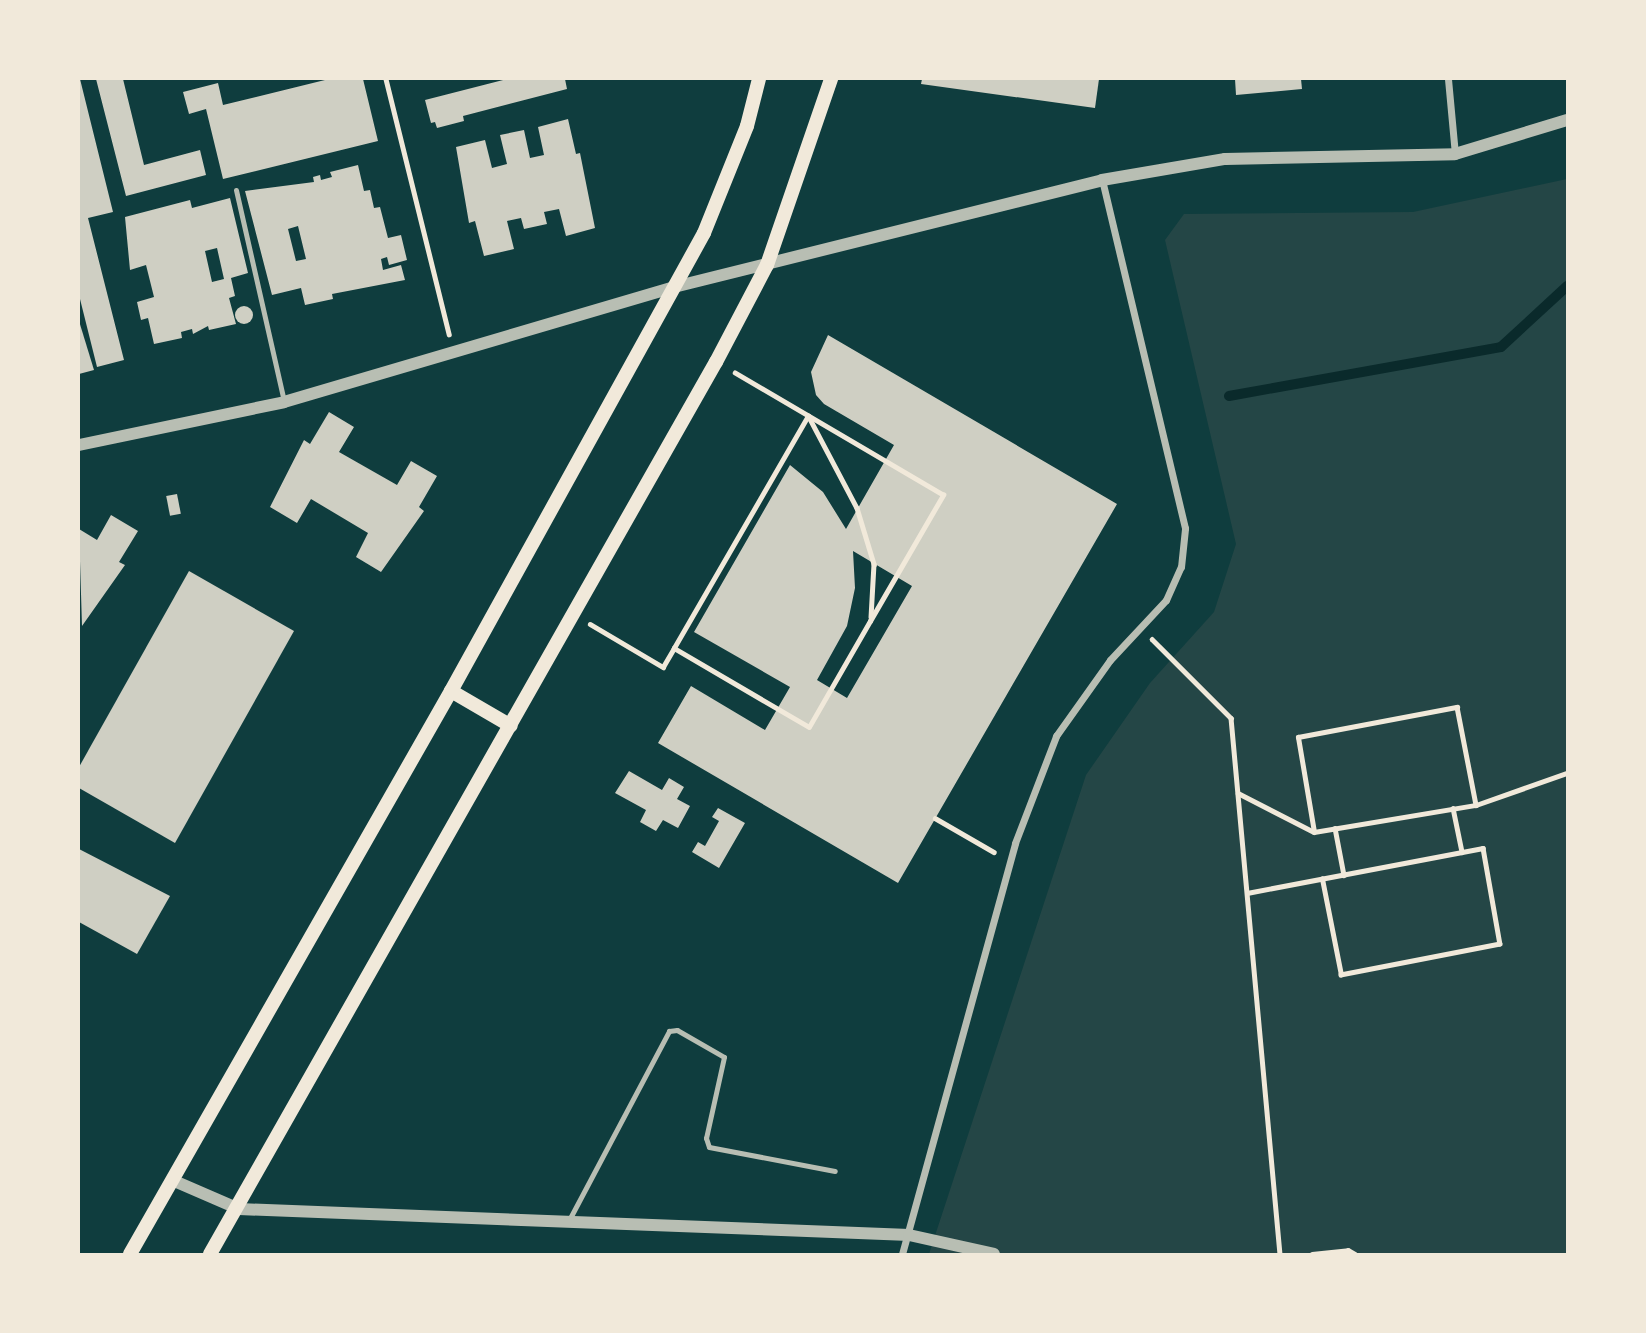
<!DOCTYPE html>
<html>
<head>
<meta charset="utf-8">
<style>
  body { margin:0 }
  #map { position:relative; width:1646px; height:1333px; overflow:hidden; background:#0f3d3e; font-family:"Space Grotesk",sans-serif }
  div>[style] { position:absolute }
  .green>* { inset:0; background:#244646 }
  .stream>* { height:10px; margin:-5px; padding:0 5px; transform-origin:5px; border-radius:5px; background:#0a2a2b }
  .building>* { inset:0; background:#cfcfc3; transform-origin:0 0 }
  .round { border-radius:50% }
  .path>* { height:4.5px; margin:-2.25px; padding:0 2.25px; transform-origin:2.25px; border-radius:2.25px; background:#f1e9da }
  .service>* { height:5px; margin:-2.5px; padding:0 2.5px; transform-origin:2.5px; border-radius:2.5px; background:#b8beb3 }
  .minor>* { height:7px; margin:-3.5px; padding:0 3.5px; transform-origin:3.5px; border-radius:3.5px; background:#b8beb3 }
  .tertiary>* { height:12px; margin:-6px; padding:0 6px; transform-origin:6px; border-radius:6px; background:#b8beb3 }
  .secondary>* { height:14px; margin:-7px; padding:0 7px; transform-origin:7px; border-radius:7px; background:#f1e9da }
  span { translate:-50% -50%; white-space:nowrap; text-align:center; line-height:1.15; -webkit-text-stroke:7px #f1e9da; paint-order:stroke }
  .frame { position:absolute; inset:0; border:80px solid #f1e9da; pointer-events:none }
</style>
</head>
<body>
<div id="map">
  <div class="green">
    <i style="clip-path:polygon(1567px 179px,1567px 1254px,929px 1254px,1086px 775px,1150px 683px,1214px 612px,1236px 544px,1165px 240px,1184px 214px,1413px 212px)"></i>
  </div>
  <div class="stream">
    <i style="left:1229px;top:396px;width:276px;rotate:-10.2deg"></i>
    <i style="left:1501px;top:347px;width:90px;rotate:-42.7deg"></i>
  </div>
  <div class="building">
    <i style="clip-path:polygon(80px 79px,113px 212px,88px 218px,124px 360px,97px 367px,79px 295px)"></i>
    <i style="clip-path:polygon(96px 79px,123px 79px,144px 165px,200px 150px,206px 175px,126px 196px)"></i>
    <i style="clip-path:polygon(329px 79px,363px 79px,378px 141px,223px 179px,206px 109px,189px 114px,183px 92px,218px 83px,223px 105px)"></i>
    <i style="clip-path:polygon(507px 79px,565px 79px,567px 89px,463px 116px,464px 121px,437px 128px,435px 122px,431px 123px,425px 100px)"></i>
    <i style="clip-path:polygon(922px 79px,1099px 79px,1095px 108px,921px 84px)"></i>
    <i style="clip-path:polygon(1235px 79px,1301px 79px,1302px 89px,1236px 95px)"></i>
    <i style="clip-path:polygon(568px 119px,576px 154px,580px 153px,595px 228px,566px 236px,559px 209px,544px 212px,547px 224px,524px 229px,521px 218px,507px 221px,514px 249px,484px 256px,475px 221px,469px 223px,456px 147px,485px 140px,492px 168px,507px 164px,500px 135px,524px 130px,530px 158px,544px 155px,538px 127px)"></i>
    <i style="clip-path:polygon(evenodd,358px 165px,364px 191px,370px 190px,374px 208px,380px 207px,388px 238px,401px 235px,407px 260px,389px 265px,387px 257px,381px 259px,383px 270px,401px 265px,405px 280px,332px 294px,333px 299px,305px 305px,301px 288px,272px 295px,245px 191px,314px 182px,313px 177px,320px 175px,321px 180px,332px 177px,330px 172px,358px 165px,298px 226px,306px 259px,296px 261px,288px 229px,298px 226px)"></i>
    <i style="clip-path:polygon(evenodd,230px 198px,248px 273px,231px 278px,235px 296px,229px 298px,236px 324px,209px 330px,208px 326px,193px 334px,192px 329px,181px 332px,182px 338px,154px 344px,148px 318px,141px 320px,137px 302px,154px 297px,146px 265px,130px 270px,125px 217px,190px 200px,192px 208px,230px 198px,217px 248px,224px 279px,212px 282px,205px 251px,217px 248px)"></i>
    <i class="round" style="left:235px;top:306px;width:18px;height:18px"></i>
    <i style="clip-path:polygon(79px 321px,94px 370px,79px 374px)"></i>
    <i style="clip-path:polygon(evenodd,828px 335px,1117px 504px,898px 883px,658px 743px,691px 686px,765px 730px,790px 687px,694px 632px,790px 465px,823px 492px,846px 529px,894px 445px,824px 404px,816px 395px,811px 372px,828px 335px,853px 551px,912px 586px,847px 698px,817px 680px,847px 626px,855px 588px,853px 551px)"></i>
    <i style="clip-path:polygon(329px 412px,354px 427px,339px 452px,397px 485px,411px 461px,437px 476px,419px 507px,424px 511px,381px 572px,356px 557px,368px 533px,311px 499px,297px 523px,270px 507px,304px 440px,310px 444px)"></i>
    <i style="left:177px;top:494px;width:20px;height:11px;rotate:79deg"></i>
    <i style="clip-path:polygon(111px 515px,138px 531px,119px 562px,125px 565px,82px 626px,79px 529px,97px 540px)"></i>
    <i style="clip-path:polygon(189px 571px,294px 631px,175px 843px,79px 788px,79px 767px)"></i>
    <i style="clip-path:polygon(629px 771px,662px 790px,669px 778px,684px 787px,677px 799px,690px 806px,678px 828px,663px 820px,656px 831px,640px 822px,646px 810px,615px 793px)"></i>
    <i style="clip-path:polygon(718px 808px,745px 823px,719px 868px,692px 852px,698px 842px,705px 846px,719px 821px,712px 817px)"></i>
    <i style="clip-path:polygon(79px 849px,170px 896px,137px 954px,79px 922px)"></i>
  </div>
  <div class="path">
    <i style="left:386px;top:79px;width:263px;rotate:76.1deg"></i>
    <i style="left:809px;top:417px;width:103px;rotate:62.2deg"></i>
    <i style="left:857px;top:508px;width:59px;rotate:73.1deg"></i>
    <i style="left:874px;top:564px;width:53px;rotate:93.2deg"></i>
    <i style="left:590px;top:624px;width:85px;rotate:30.5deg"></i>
    <i style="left:663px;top:667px;width:22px;rotate:-60deg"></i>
    <i style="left:674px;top:648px;width:156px;rotate:30.3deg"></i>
    <i style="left:809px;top:727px;width:122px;rotate:-60.1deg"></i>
    <i style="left:870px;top:621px;width:146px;rotate:-59.9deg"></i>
    <i style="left:943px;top:495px;width:241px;rotate:-149.6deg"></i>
    <i style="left:1152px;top:639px;width:112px;rotate:45deg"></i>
    <i style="left:1231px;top:718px;width:538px;rotate:84.78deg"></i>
    <i style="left:674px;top:648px;width:268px;rotate:-60deg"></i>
    <i style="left:1238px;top:793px;width:85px;rotate:27.2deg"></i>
    <i style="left:1314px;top:832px;width:164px;rotate:-9.5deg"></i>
    <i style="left:1476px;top:805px;width:96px;rotate:-19.4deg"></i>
    <i style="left:1453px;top:808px;width:45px;rotate:78.4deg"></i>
    <i style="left:935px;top:818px;width:68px;rotate:30deg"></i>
    <i style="left:1335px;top:828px;width:48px;rotate:79.2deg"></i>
    <i style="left:1314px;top:832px;width:96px;rotate:-99.6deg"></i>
    <i style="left:1298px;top:737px;width:162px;rotate:-10.7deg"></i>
    <i style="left:1457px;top:707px;width:100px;rotate:79deg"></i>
    <i style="left:1247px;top:893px;width:240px;rotate:-10.8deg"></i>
    <i style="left:1483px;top:848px;width:97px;rotate:80deg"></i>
    <i style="left:1500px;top:944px;width:162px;rotate:169deg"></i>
    <i style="left:1341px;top:975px;width:98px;rotate:-101.2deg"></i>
    <i style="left:1312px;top:1254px;width:36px;rotate:-6deg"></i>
    <i style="left:1348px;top:1250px;width:8px;rotate:30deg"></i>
  </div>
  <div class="service">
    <i style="left:236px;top:190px;width:217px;rotate:77.2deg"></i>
    <i style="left:569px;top:1220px;width:214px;rotate:-62.1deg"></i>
    <i style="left:669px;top:1031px;width:8px;rotate:-7deg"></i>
    <i style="left:677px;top:1030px;width:54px;rotate:29.9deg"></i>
    <i style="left:724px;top:1057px;width:83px;rotate:102.5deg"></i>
    <i style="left:706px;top:1138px;width:9px;rotate:72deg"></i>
    <i style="left:709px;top:1147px;width:128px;rotate:10.8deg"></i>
  </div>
  <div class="minor">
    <i style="left:1448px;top:79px;width:75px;rotate:84.7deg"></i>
    <i style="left:902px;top:1254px;width:426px;rotate:-74.6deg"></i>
    <i style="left:1015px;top:843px;width:115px;rotate:-69deg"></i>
    <i style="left:1056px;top:736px;width:93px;rotate:-54.6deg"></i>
    <i style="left:1110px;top:660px;width:82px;rotate:-47deg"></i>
    <i style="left:1166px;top:600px;width:36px;rotate:-66deg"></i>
    <i style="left:1181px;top:567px;width:39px;rotate:-84deg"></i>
    <i style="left:1185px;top:528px;width:358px;rotate:-103.4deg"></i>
  </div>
  <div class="tertiary">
    <i style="left:79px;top:445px;width:209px;rotate:-11.8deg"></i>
    <i style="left:284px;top:402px;width:407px;rotate:-16.4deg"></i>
    <i style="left:674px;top:287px;width:441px;rotate:-14deg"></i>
    <i style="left:1102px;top:180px;width:125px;rotate:-9.7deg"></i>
    <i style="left:1225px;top:159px;width:230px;rotate:-1.2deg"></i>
    <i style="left:1455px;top:154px;width:117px;rotate:-16.9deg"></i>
    <i style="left:172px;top:1180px;width:73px;rotate:23.4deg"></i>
    <i style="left:239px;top:1209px;width:671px;rotate:2.22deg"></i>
    <i style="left:909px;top:1235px;width:87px;rotate:12.6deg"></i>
  </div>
  <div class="secondary">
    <i style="left:451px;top:691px;width:69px;rotate:30.3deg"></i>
    <i style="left:130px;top:1254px;width:648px;rotate:-60.31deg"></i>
    <i style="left:451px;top:691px;width:523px;rotate:-61.08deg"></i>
    <i style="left:704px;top:233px;width:115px;rotate:-68.1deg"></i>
    <i style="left:747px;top:126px;width:49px;rotate:-75.7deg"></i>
    <i style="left:210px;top:1254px;width:1026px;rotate:-60.44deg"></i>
    <i style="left:716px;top:362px;width:110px;rotate:-62.3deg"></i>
    <i style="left:767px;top:265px;width:197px;rotate:-71deg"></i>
  </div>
  <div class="frame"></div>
</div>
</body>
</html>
